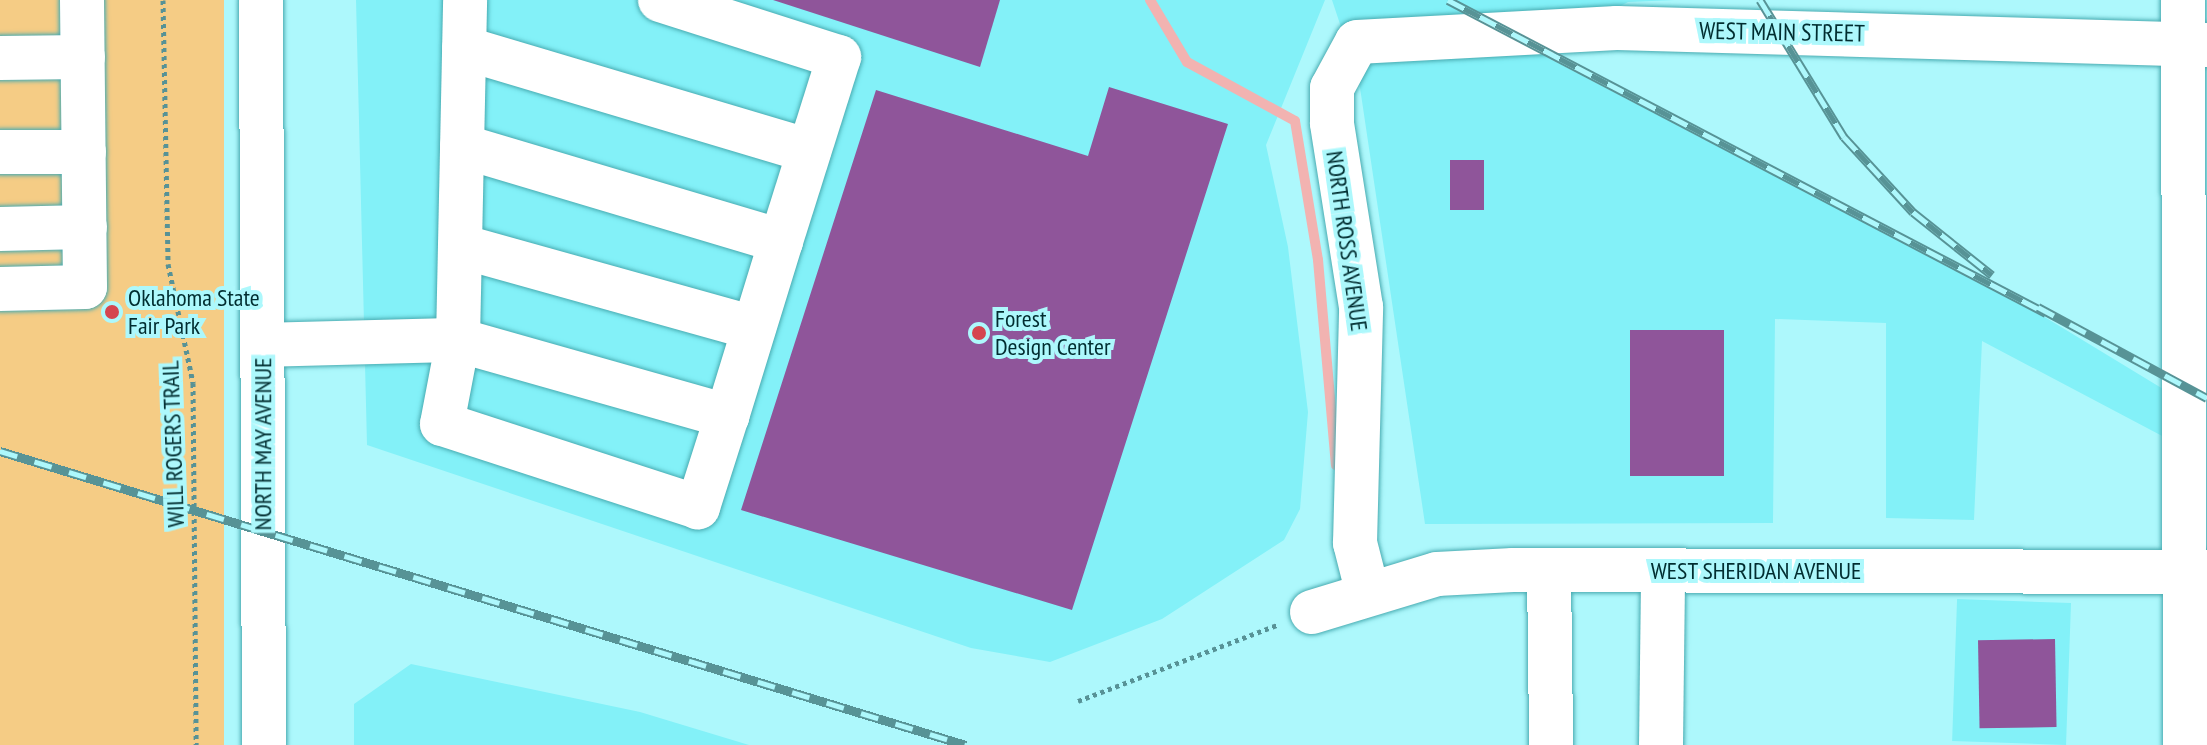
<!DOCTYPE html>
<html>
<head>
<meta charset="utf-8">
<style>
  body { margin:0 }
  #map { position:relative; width:2207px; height:745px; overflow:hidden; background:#adf8fc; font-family:"PT Sans Narrow",sans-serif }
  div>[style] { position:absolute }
  .built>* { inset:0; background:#83f1f8; transform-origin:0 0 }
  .green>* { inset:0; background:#f5cc85; transform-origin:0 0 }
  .stream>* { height:10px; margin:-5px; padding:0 5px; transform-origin:5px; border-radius:5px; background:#f2b3b1 }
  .building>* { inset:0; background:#8f559a; transform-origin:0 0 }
  .path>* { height:5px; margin-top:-2.5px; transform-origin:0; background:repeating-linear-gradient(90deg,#579296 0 4px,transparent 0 8px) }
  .roads { filter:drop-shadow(0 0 2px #48abb1) drop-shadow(0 0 2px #48abb1) }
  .minor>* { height:44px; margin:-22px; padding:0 22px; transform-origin:22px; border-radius:22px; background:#fff }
  .major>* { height:44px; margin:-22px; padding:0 22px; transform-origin:22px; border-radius:22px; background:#fff }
  .rail>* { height:9px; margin-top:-4.5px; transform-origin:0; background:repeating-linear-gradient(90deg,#adf8fc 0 18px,#579396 0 36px); box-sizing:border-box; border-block:2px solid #579396 }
  .dots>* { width:22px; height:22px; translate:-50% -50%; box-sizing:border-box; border:4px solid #adf8fc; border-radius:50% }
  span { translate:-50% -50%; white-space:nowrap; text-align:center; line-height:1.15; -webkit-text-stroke:8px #adf8fc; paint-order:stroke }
  .street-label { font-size:24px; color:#012d30 }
  .poi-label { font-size:24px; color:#012d30 }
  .left { translate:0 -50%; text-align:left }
</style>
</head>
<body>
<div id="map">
  <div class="built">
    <i style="clip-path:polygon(356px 0,1325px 0,1266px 145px,1288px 247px,1308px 412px,1300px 509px,1284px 540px,1162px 619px,1050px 662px,971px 648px,367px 445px)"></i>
    <i style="clip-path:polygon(1332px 0,1675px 0,1628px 2px,1535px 51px,2043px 316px,2168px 392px,2166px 438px,1982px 341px,1974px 520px,1886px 518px,1886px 323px,1775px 319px,1773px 523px,1425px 524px,1359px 81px)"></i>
    <i style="left:2071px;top:603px;width:142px;height:114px;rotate:92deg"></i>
    <i style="clip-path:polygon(411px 664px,640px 712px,749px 745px,354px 745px,354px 704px)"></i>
  </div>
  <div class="green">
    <i style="left:0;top:0;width:224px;height:745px"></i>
  </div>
  <div class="stream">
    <i style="left:1150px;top:0;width:72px;rotate:59.2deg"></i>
    <i style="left:1187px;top:62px;width:123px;rotate:28.6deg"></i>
    <i style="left:1295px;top:121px;width:141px;rotate:80.6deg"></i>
    <i style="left:1318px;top:260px;width:206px;rotate:85deg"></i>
  </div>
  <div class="building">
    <i style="clip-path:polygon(773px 0,1000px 0,980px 67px)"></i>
    <i style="clip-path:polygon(1109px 87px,1228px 124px,1072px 610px,741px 510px,876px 90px,1088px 156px)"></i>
    <i style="left:1450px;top:160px;width:34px;height:50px"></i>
    <i style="left:1630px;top:330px;width:94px;height:146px"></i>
    <i style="left:2055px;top:639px;width:88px;height:77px;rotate:89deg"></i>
  </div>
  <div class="path">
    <i style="left:163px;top:0;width:264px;rotate:88.9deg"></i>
    <i style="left:168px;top:264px;width:122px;rotate:78.1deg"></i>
    <i style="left:193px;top:383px;width:362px;rotate:89.5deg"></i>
    <i style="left:1078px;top:701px;width:213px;rotate:-20.9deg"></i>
  </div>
  <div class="roads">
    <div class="minor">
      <i style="left:660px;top:0;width:188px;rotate:17.7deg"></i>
      <i style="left:839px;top:57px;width:193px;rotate:107.5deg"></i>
      <i style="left:781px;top:241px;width:183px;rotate:107.1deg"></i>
      <i style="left:727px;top:416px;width:96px;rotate:107.7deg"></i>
      <i style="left:698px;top:507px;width:269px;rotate:-162deg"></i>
      <i style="left:442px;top:424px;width:86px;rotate:-79.2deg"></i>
      <i style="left:458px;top:340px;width:280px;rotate:15.8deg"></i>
      <i style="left:2183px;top:0;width:745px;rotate:89.85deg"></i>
      <i style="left:464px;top:48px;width:360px;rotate:16.6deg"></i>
      <i style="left:0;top:58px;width:83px;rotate:-0.7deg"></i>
      <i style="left:462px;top:146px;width:333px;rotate:16.6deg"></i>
      <i style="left:0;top:152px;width:84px"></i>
      <i style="left:0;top:229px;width:85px;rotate:-1.3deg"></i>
      <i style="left:460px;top:246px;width:305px;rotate:15.6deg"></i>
      <i style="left:0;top:289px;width:85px;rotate:-1.3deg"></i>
      <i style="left:85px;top:287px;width:287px;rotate:-90.6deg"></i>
      <i style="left:263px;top:345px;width:195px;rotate:-1.5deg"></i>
      <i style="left:458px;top:340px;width:340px;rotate:-88.8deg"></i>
      <i style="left:1549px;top:570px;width:175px;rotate:89.3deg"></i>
      <i style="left:1367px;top:590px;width:49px;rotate:-104.3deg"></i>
      <i style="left:1355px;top:543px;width:236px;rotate:-88.5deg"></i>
      <i style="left:1361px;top:307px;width:186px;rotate:-99deg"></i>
      <i style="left:1332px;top:123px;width:35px;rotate:-90deg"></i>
      <i style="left:1332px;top:88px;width:52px;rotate:-61.5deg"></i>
      <i style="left:1357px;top:42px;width:260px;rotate:-3.1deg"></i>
      <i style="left:1617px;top:28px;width:590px;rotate:1.65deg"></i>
      <i style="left:1312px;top:612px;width:131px;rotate:-16.9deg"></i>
      <i style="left:1437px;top:574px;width:76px;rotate:-3deg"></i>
      <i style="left:1513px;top:570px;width:694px;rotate:0.17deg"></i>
      <i style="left:1661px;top:745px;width:174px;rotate:-89.3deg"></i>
    </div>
    <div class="major">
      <i style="left:261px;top:0;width:745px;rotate:89.77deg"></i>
    </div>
  </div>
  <div class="rail">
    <i style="left:1448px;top:0;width:675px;rotate:27.63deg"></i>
    <i style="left:1760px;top:0;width:161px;rotate:58.5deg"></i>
    <i style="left:1844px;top:137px;width:102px;rotate:47.4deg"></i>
    <i style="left:1913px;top:212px;width:101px;rotate:38.6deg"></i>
    <i style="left:2038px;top:307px;width:192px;rotate:28.3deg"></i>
    <i style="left:0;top:451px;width:1010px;rotate:16.93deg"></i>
  </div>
  <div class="dots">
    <i style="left:112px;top:312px;background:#d5454f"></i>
    <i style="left:979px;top:333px;background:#d5454f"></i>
  </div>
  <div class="street-label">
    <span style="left:1782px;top:32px;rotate:1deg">WEST MAIN STREET</span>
    <span style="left:1347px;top:241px;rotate:82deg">NORTH ROSS AVENUE</span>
    <span style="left:173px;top:444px;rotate:-92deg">WILL ROGERS TRAIL</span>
    <span style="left:263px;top:444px;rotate:-90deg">NORTH MAY AVENUE</span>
    <span style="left:1756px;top:571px">WEST SHERIDAN AVENUE</span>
  </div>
  <div class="poi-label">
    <span class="left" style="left:128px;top:312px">Oklahoma State<br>Fair Park</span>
    <span class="left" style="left:995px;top:333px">Forest<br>Design Center</span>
  </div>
</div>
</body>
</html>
